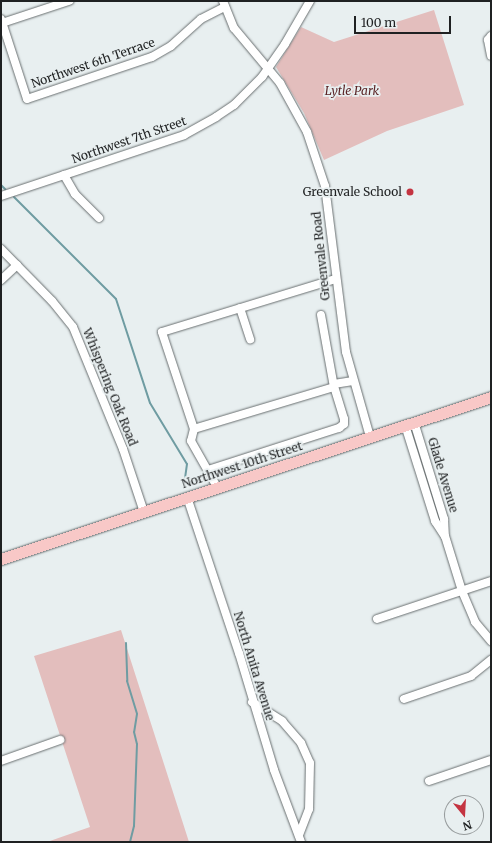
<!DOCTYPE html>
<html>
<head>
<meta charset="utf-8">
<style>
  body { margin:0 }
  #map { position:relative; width:492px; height:843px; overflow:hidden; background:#e8eff0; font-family:Merriweather,serif }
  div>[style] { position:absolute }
  .green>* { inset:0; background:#e3bebd }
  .stream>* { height:2px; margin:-1px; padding:0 1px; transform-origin:1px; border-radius:1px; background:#6f9ca2 }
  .roads { filter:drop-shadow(0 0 1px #696f70) drop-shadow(0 0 1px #696f70) }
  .minor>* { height:8px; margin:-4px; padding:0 4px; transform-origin:4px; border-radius:4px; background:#fff }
  .major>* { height:11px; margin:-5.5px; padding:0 5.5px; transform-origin:5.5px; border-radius:5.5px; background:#f8c8c7 }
  .dots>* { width:11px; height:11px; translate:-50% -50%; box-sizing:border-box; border:2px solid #e8eff0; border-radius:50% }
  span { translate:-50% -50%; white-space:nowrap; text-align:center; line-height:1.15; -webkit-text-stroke:3.5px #e8eff0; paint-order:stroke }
  .street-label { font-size:12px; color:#1f2122 }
  .park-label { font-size:12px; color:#5a2426; font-style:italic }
  .poi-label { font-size:12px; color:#1f2122 }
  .right { translate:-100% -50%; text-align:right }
  .frame { position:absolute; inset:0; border:2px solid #1f2122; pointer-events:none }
  .north { position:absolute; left:444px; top:795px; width:40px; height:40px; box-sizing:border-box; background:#e8eff0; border:1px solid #989d9e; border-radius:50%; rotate:162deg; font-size:11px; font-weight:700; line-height:16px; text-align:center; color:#1f2122 }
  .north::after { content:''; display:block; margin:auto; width:14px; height:18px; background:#c43441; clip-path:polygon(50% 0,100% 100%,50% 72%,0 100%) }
  .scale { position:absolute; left:354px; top:16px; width:97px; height:18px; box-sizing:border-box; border:2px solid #1f2122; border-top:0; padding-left:5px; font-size:12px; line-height:14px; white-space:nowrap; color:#1f2122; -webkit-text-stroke:3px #e8eff0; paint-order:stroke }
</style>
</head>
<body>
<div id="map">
  <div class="green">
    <i style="clip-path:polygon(434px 10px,464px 105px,387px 131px,324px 160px,304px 113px,276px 67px,301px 27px,334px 42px)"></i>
    <i style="clip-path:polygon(121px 630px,189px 842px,47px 842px,90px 827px,34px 656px)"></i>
  </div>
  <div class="stream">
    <i style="left:1px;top:185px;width:6px;rotate:45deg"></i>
    <i style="left:14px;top:197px;width:144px;rotate:45deg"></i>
    <i style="left:116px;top:299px;width:109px;rotate:71.9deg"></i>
    <i style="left:150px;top:403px;width:71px;rotate:58.8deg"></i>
    <i style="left:187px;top:464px;width:15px;rotate:98deg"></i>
    <i style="left:126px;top:643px;width:38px;rotate:88deg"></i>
    <i style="left:127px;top:681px;width:34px;rotate:73deg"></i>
    <i style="left:137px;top:714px;width:18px;rotate:99deg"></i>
    <i style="left:134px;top:732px;width:12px;rotate:76deg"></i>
    <i style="left:137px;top:744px;width:82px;rotate:92.1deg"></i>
    <i style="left:134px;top:826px;width:16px;rotate:104deg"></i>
  </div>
  <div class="roads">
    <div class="minor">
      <i style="left:223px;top:1px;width:29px;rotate:68deg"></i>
      <i style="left:234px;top:28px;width:72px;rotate:50.1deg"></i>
      <i style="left:280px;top:83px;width:56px;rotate:61.1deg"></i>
      <i style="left:307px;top:132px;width:57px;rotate:71.6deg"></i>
      <i style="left:325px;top:186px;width:167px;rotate:82.8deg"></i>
      <i style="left:346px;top:352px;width:88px;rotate:74.2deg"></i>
      <i style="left:1px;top:19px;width:84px;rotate:72deg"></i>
      <i style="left:27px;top:99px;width:132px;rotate:-18.6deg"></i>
      <i style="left:152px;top:57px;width:22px;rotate:-30deg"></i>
      <i style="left:171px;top:46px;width:40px;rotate:-42deg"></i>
      <i style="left:201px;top:19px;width:27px;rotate:-27deg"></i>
      <i style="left:2px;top:23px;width:71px;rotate:-18.2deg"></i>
      <i style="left:491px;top:36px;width:5px;rotate:127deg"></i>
      <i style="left:488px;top:40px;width:16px;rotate:79deg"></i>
      <i style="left:64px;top:175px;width:22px;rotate:60deg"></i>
      <i style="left:75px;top:194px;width:34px;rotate:45deg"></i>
      <i style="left:1px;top:196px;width:193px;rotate:-18.4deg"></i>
      <i style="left:184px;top:135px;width:37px;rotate:-29deg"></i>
      <i style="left:216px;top:117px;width:22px;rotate:-34deg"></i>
      <i style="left:234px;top:105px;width:40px;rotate:-45deg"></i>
      <i style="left:262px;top:77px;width:40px;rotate:-55.1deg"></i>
      <i style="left:285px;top:44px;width:50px;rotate:-59.8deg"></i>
      <i style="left:1px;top:249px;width:73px;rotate:45.6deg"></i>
      <i style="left:52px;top:301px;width:33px;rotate:51deg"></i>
      <i style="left:73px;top:327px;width:132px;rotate:67.7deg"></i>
      <i style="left:123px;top:449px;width:66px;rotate:71.6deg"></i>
      <i style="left:1px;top:280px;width:22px;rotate:-43deg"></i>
      <i style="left:240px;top:308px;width:33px;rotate:72deg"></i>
      <i style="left:321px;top:315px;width:73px;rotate:79.8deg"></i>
      <i style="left:334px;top:384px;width:19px;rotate:-9deg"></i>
      <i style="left:414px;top:422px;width:102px;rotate:72.8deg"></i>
      <i style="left:444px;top:519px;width:17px;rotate:87deg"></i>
      <i style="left:445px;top:536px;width:58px;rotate:72.8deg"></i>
      <i style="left:462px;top:591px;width:34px;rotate:67deg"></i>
      <i style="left:475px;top:622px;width:25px;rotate:50deg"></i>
      <i style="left:405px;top:425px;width:101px;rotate:72.6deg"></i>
      <i style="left:435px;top:521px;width:17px;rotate:57deg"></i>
      <i style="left:194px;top:429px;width:102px;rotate:-108.3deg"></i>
      <i style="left:162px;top:332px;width:181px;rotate:-17deg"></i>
      <i style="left:208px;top:470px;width:138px;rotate:-17.8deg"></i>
      <i style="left:339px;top:428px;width:6px;rotate:-39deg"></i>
      <i style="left:344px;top:424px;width:5px;rotate:-90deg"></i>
      <i style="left:344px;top:419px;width:34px;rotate:-107deg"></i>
      <i style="left:334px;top:387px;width:146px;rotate:163.3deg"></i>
      <i style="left:194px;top:429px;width:12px;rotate:104deg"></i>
      <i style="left:191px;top:441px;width:53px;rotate:60.5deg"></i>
      <i style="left:187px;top:497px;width:164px;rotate:71.6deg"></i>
      <i style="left:239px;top:653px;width:122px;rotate:73.3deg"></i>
      <i style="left:274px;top:770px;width:77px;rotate:69.4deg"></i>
      <i style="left:377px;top:619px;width:120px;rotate:-18.4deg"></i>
      <i style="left:404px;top:699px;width:71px;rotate:-18.9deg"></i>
      <i style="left:471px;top:676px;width:26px;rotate:-39deg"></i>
      <i style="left:252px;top:702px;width:36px;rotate:32deg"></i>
      <i style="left:282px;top:721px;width:29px;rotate:49deg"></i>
      <i style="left:301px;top:743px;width:22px;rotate:66deg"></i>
      <i style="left:310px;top:763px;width:46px;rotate:91.2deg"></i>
      <i style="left:309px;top:809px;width:28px;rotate:111deg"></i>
      <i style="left:1px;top:761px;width:63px;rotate:-19.6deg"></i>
      <i style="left:429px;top:781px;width:65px;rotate:-18.7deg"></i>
    </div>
    <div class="major">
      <i style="left:1px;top:559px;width:516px;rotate:-18.29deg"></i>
    </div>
  </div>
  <div class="dots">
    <i style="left:410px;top:192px;background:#c43441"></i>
  </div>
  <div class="street-label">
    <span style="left:93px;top:63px;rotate:-19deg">Northwest 6th Terrace</span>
    <span style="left:129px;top:140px;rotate:-19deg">Northwest 7th Street</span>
    <span style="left:321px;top:256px;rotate:-96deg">Greenvale Road</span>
    <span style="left:110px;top:387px;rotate:68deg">Whispering Oak Road</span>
    <span style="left:242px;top:465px;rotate:-18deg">Northwest 10th Street</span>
    <span style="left:443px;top:475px;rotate:73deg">Glade Avenue</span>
    <span style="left:254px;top:666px;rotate:73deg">North Anita Avenue</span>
  </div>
  <div class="park-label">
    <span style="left:352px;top:91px">Lytle Park</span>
  </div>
  <div class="poi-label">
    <span class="right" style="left:402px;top:192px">Greenvale School</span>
  </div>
  <div class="frame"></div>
  <div class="north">N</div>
  <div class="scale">100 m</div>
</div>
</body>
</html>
